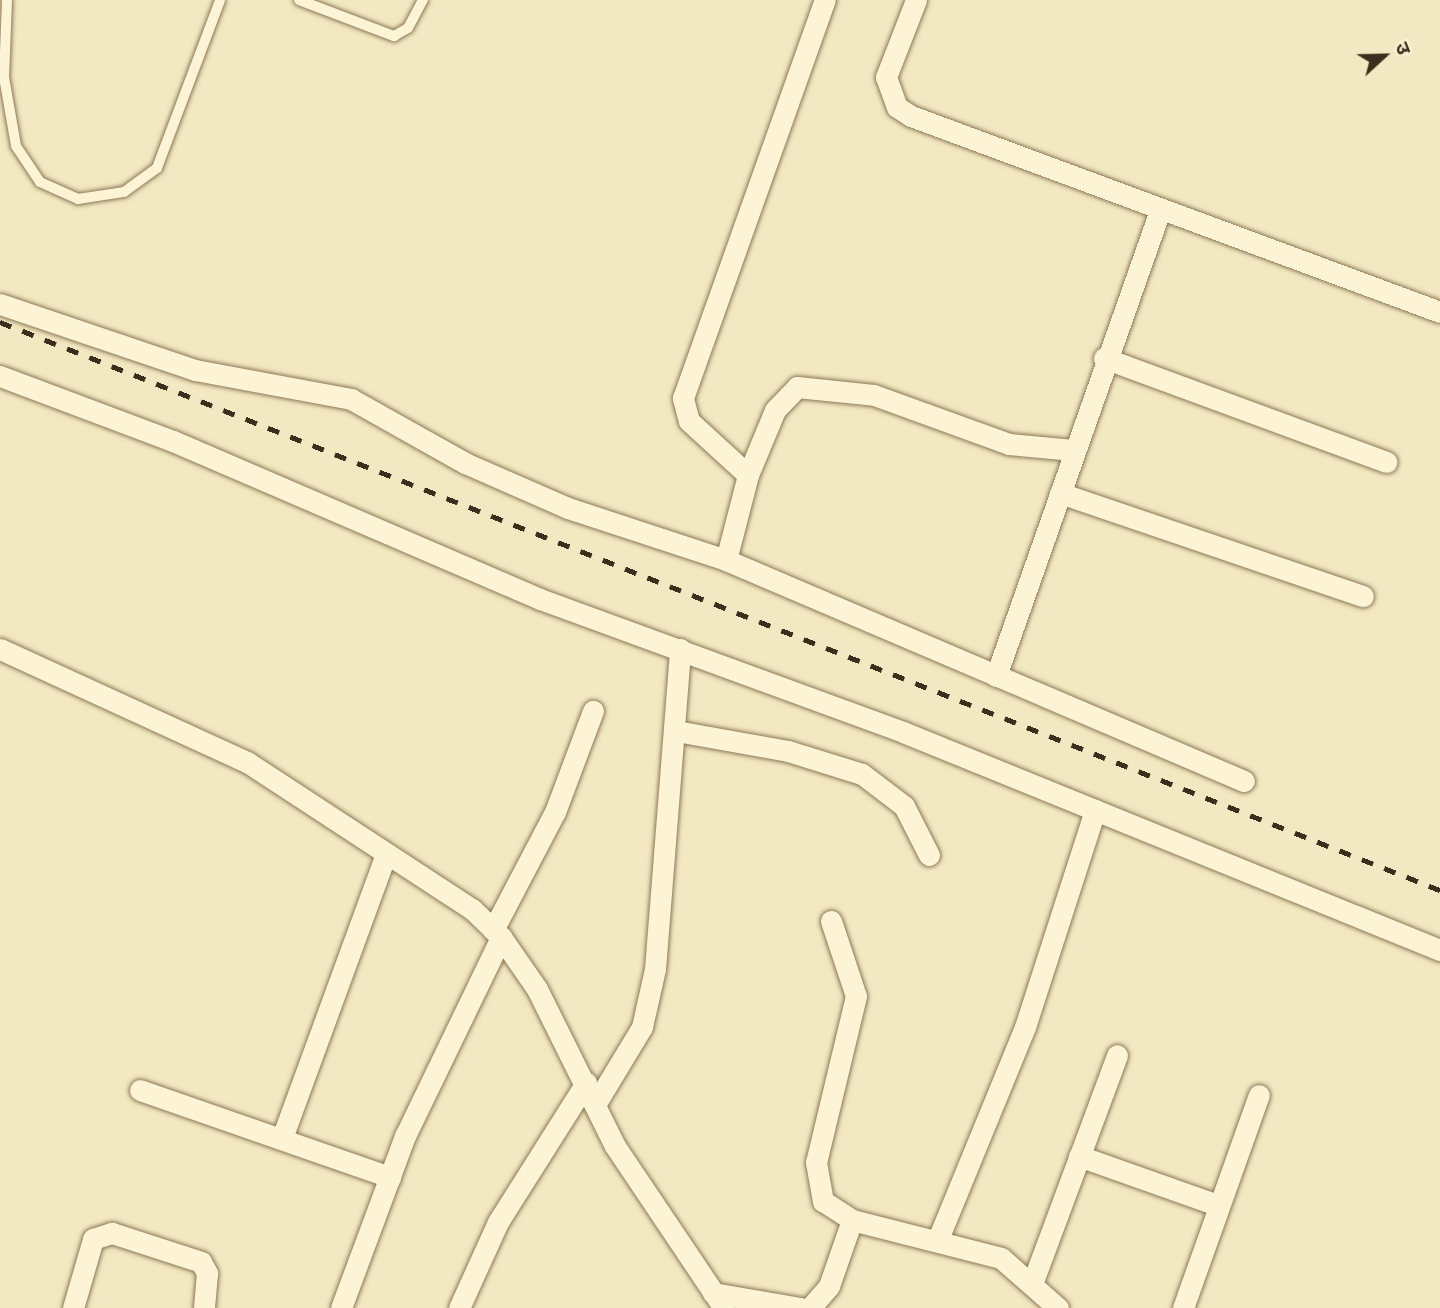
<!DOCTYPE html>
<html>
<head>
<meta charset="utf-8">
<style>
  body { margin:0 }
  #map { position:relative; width:1440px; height:1308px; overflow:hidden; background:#f2e8c1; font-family:Lora,"Noto Sans Devanagari",serif }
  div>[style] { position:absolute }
  .roads { filter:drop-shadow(0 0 2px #8d7856) drop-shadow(0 0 2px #8d7856) }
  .lane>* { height:10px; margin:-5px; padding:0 5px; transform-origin:5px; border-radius:5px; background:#fcf4d5 }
  .street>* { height:21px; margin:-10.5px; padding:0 10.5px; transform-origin:10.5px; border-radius:10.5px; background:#fcf4d5 }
  .rail>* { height:5px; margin-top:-2.5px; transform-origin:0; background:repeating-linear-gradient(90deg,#3c2e1c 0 12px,transparent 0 24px) }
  span { translate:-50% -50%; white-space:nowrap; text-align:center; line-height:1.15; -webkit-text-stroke:5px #f9f1d1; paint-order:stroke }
  .north { position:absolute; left:1349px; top:21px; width:70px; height:70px; -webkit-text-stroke:5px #f9f1d1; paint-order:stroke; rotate:68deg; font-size:19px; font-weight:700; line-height:28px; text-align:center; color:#3c2e1c }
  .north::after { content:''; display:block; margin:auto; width:24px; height:32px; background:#3c2e1c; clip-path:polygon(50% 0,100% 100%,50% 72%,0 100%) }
</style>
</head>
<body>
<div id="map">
  <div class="roads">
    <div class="lane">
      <i style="left:7px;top:0;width:77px;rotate:92.2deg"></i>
      <i style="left:4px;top:77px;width:70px;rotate:80.1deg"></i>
      <i style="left:16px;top:146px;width:43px;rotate:56.3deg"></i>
      <i style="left:40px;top:182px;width:42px;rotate:24.1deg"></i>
      <i style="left:78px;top:199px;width:47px;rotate:-8.7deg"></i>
      <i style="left:124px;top:192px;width:41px;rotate:-36deg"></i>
      <i style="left:157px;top:168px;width:179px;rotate:-69.4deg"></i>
      <i style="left:299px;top:0;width:102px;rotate:20.8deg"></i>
      <i style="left:394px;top:36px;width:16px;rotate:-30deg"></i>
      <i style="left:408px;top:28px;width:32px;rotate:-62deg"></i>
    </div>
    <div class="street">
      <i style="left:916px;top:0;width:83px;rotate:111.3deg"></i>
      <i style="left:886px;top:77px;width:32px;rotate:70deg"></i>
      <i style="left:897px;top:107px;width:17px;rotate:33deg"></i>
      <i style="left:911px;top:116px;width:564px;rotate:20.33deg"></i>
      <i style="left:0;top:304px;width:206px;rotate:18.7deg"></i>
      <i style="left:195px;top:370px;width:159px;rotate:10.5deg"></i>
      <i style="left:351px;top:399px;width:131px;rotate:29.3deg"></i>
      <i style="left:465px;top:463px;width:112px;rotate:23.6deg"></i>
      <i style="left:568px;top:508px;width:166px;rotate:18.2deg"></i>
      <i style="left:726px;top:560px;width:563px;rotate:23.11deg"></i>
      <i style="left:1104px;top:358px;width:301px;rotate:20.2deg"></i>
      <i style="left:0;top:376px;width:185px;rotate:20.6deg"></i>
      <i style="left:173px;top:441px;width:400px;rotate:23.3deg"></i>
      <i style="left:540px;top:599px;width:387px;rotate:20.1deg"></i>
      <i style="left:903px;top:732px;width:580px;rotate:22.1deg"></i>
      <i style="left:748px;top:475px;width:80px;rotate:-137.5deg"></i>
      <i style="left:689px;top:421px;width:24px;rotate:-105deg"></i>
      <i style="left:683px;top:398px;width:423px;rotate:-70.4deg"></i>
      <i style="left:1060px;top:493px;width:320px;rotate:18.8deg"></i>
      <i style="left:726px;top:560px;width:88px;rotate:-75.5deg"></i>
      <i style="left:748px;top:475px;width:70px;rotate:-67.4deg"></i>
      <i style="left:775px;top:410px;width:32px;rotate:-46deg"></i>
      <i style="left:797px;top:387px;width:77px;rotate:5.9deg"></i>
      <i style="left:874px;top:395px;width:144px;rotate:19.9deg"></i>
      <i style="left:1009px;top:444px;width:64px;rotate:5.4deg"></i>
      <i style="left:0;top:649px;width:272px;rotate:24.6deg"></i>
      <i style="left:247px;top:762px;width:269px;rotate:33.2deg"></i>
      <i style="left:472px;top:909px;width:40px;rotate:44deg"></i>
      <i style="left:501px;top:937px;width:63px;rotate:55.3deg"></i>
      <i style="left:537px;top:989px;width:175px;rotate:63.6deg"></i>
      <i style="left:615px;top:1146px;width:195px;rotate:56.1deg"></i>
      <i style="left:996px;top:676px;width:493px;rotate:-70.6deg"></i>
      <i style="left:676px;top:731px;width:114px;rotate:10.1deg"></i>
      <i style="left:788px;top:751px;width:77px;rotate:17.3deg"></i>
      <i style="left:862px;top:774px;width:53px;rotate:37.3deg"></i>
      <i style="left:904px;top:806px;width:55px;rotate:63deg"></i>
      <i style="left:831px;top:921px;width:79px;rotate:71.6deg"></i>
      <i style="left:856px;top:996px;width:171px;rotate:103.5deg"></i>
      <i style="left:816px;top:1162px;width:40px;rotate:80deg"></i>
      <i style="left:823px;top:1201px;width:35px;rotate:33deg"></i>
      <i style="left:852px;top:1220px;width:154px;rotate:14.3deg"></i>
      <i style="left:1001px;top:1258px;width:76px;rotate:41.3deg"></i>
      <i style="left:493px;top:930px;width:133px;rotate:-62.3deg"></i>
      <i style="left:555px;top:812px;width:108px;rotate:-69.4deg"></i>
      <i style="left:140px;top:1090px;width:265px;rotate:19.2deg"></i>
      <i style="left:596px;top:1103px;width:89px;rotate:-58.8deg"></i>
      <i style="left:642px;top:1027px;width:59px;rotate:-77.4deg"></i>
      <i style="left:655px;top:969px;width:321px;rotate:-85.5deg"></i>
      <i style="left:282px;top:1138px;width:302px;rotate:-69.9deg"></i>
      <i style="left:1079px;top:1156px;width:146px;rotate:19.5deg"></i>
      <i style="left:938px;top:1239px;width:229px;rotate:-67.7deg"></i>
      <i style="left:1025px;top:1027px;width:228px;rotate:-72.1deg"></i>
      <i style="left:1032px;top:1284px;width:244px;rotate:-69.6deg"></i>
      <i style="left:713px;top:1293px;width:89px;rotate:9.7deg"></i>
      <i style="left:73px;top:1308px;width:72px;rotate:-73.8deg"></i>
      <i style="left:93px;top:1239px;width:20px;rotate:-18deg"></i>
      <i style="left:112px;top:1233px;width:94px;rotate:18deg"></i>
      <i style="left:201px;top:1262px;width:13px;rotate:61deg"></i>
      <i style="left:207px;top:1273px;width:35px;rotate:95deg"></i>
      <i style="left:341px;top:1308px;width:184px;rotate:-69.6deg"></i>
      <i style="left:405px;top:1136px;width:221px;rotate:-64.2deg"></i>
      <i style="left:459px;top:1308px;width:94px;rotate:-65.6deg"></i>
      <i style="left:498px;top:1222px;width:165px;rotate:-57.7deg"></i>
      <i style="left:810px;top:1308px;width:29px;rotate:-49deg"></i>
      <i style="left:829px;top:1286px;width:70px;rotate:-70.8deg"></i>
      <i style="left:1183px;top:1308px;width:226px;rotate:-70.4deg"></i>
    </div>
  </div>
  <div class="rail">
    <i style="left:0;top:322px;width:1548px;rotate:21.53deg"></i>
  </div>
  <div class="north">उ</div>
</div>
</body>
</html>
